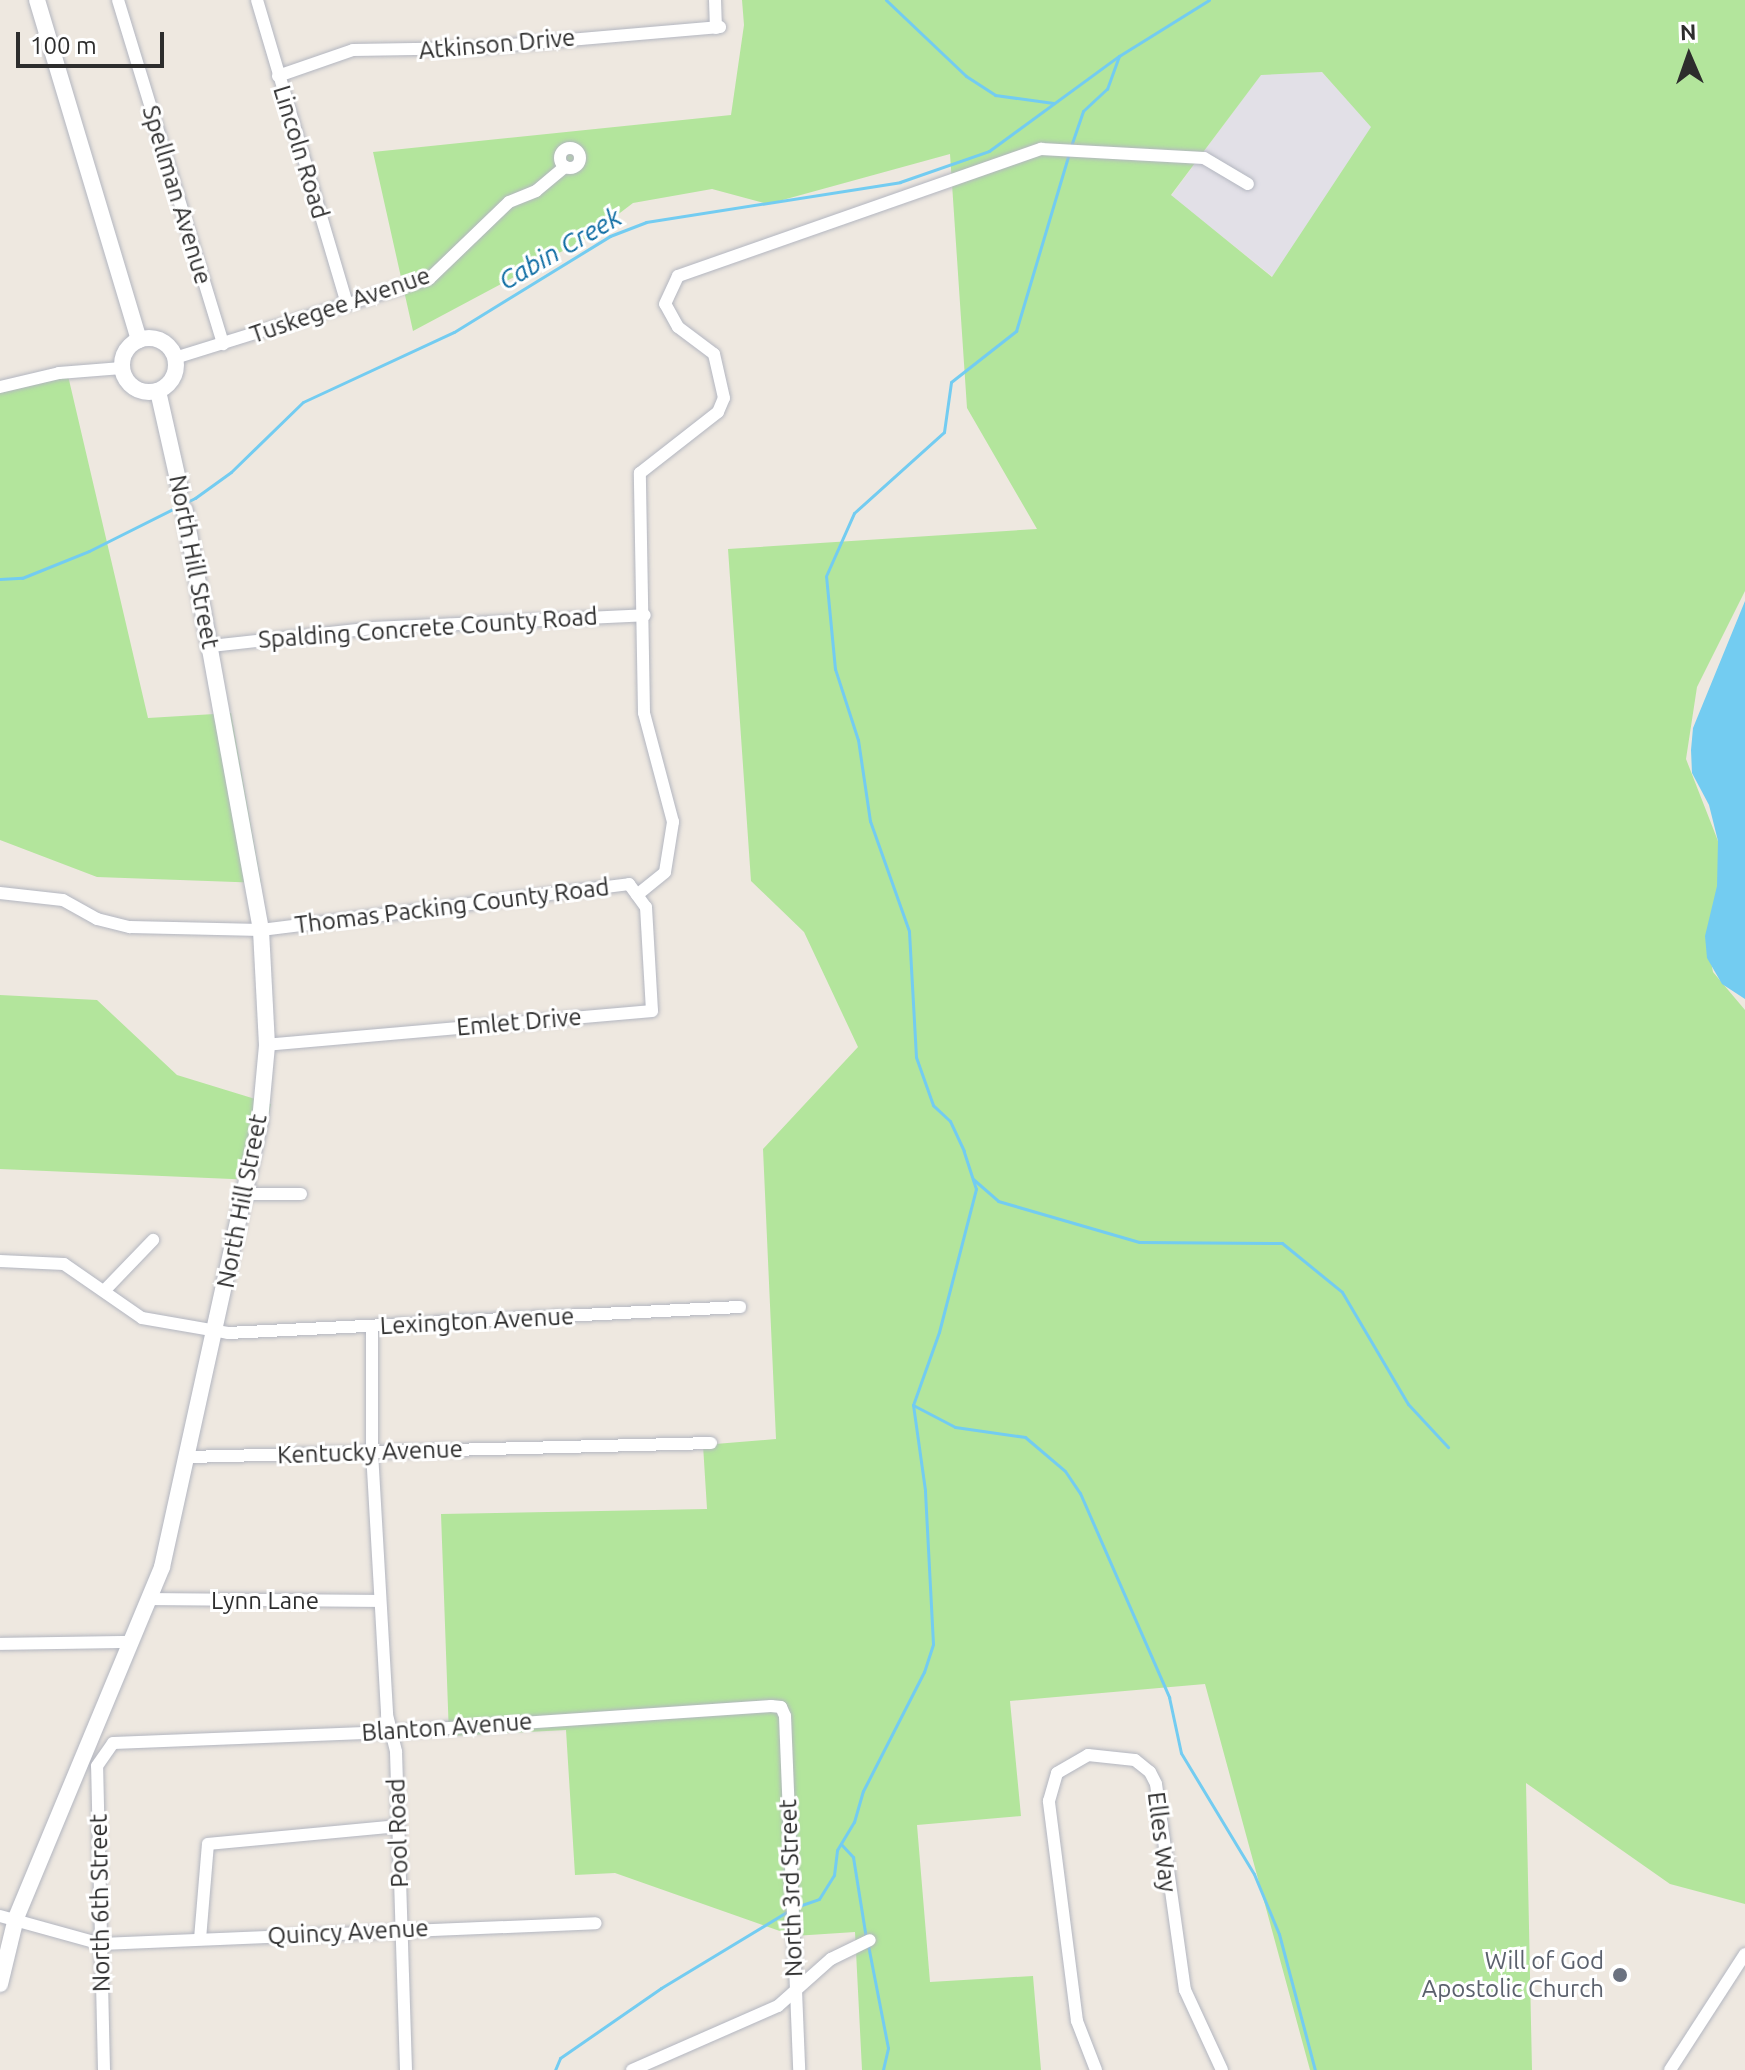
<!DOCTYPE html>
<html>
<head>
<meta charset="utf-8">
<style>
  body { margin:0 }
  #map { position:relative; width:1745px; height:2070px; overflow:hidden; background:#eee8e0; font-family:Ubuntu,sans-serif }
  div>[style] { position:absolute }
  .industrial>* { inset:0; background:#e2e0e7 }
  .green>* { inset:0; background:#b3e59c }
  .water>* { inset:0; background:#73ccf1 }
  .stream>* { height:3px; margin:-1.5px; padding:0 1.5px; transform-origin:1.5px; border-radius:1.5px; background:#73ccf1 }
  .roads { filter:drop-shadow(0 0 2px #b3b6c0) drop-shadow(0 0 2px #b3b6c0) }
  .street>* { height:12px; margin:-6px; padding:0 6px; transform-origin:6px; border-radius:6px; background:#fff }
  .street>.ring { margin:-6px; padding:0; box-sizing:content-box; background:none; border:12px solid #fff; border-radius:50% }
  .secondary>* { height:16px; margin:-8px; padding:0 8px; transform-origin:8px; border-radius:8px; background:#fff }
  .secondary>.ring { margin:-8px; padding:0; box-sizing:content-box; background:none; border:16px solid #fff; border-radius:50% }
  .dots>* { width:22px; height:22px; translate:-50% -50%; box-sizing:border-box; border:4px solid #fff; border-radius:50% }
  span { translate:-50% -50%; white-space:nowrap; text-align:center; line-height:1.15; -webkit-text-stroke:6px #fff; paint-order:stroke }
  .street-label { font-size:24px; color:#2d2d2d }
  .worship-label { font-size:24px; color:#5b616d }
  .right { translate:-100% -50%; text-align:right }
  .water-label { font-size:26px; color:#0c6ba2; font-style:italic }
  .north { position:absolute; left:1649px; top:16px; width:80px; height:80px; -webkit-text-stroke:6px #fff; paint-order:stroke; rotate:358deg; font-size:22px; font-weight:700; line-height:32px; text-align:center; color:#2d2d2d }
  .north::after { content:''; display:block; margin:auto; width:28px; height:36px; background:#2d2d2d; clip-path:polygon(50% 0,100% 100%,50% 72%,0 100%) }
  .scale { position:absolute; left:16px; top:32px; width:148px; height:36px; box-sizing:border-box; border:4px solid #2d2d2d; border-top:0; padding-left:10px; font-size:24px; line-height:28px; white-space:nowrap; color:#2d2d2d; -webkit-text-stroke:6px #fff; paint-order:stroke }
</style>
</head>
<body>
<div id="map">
  <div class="industrial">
    <i style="clip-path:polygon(1322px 72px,1372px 127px,1273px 277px,1171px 196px,1261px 74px)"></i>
  </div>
  <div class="green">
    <i style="clip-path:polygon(evenodd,742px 0,1745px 0,1745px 591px,1697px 687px,1686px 759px,1718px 841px,1718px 891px,1706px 936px,1713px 972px,1745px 1010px,1745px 1904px,1670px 1884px,1526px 1783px,1532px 2070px,1310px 2070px,1205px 1684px,1010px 1701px,1021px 1816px,917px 1825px,930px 1982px,1033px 1976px,1041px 2070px,862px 2070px,855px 1932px,794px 1936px,615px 1873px,575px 1875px,566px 1730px,449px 1736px,441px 1514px,707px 1509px,703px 1445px,776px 1439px,763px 1149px,858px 1047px,804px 932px,751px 881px,728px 549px,1037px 529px,967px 408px,950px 154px,768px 204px,712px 189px,633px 203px,587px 238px,413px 331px,373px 152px,731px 115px,744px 25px,742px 0,1322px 72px,1371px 127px,1272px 277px,1171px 195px,1261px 75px,1322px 72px)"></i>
    <i style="clip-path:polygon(66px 367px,148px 718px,231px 713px,261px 883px,97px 877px,0 840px,0 384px)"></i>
    <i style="clip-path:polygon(0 995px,97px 1000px,177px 1075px,271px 1104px,255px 1180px,0 1169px)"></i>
  </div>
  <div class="water">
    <i style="clip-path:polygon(1745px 601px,1745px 999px,1722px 984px,1707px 958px,1705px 936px,1717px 886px,1718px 841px,1709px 805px,1692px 773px,1691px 750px,1693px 728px)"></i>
  </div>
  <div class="stream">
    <i style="left:886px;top:0;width:110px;rotate:43.5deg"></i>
    <i style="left:966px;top:76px;width:35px;rotate:33deg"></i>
    <i style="left:995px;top:95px;width:59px;rotate:7.9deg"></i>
    <i style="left:1071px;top:146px;width:37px;rotate:-71deg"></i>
    <i style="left:1083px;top:111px;width:33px;rotate:-43deg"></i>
    <i style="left:1107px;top:89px;width:35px;rotate:-70deg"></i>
    <i style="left:0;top:579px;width:22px;rotate:-3deg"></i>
    <i style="left:22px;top:578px;width:72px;rotate:-21.9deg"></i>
    <i style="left:89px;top:551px;width:119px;rotate:-26.6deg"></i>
    <i style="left:195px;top:498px;width:44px;rotate:-35.8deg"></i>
    <i style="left:231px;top:472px;width:100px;rotate:-44.2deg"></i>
    <i style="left:303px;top:402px;width:166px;rotate:-24.9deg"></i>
    <i style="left:454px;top:332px;width:183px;rotate:-31.6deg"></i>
    <i style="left:610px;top:236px;width:39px;rotate:-21deg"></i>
    <i style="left:646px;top:222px;width:257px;rotate:-8.9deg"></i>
    <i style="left:900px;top:182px;width:94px;rotate:-19.2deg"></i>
    <i style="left:989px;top:151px;width:161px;rotate:-36.2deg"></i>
    <i style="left:1119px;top:56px;width:106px;rotate:-31.9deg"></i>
    <i style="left:973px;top:1179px;width:33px;rotate:41deg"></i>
    <i style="left:998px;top:1201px;width:147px;rotate:16.2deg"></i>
    <i style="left:1139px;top:1242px;width:143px;rotate:0.4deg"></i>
    <i style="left:1282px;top:1243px;width:77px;rotate:39.2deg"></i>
    <i style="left:1342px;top:1292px;width:130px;rotate:59.5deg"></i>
    <i style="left:1408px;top:1404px;width:59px;rotate:47.1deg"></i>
    <i style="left:913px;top:1405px;width:47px;rotate:27.6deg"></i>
    <i style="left:955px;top:1427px;width:71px;rotate:8.1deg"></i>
    <i style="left:1025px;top:1437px;width:52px;rotate:40.4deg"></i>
    <i style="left:1065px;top:1471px;width:27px;rotate:56deg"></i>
    <i style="left:1080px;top:1493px;width:223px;rotate:66.4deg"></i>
    <i style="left:1169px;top:1697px;width:57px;rotate:77.9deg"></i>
    <i style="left:1181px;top:1753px;width:141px;rotate:58.9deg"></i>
    <i style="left:1254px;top:1874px;width:65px;rotate:67.4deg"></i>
    <i style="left:1279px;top:1934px;width:141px;rotate:75.2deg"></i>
    <i style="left:841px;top:1844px;width:18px;rotate:47deg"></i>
    <i style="left:853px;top:1857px;width:82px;rotate:80.9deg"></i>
    <i style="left:796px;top:1907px;width:24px;rotate:-19deg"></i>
    <i style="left:819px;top:1899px;width:28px;rotate:-58deg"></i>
    <i style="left:834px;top:1875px;width:25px;rotate:-83deg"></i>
    <i style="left:837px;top:1850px;width:33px;rotate:-59deg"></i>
    <i style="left:854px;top:1822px;width:32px;rotate:-74deg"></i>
    <i style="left:863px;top:1791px;width:134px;rotate:-62.9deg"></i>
    <i style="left:924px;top:1672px;width:29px;rotate:-72deg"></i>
    <i style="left:933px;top:1644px;width:154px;rotate:-93deg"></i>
    <i style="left:925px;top:1490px;width:86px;rotate:-98deg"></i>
    <i style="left:913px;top:1405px;width:77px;rotate:-70.4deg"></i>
    <i style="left:939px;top:1332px;width:148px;rotate:-75.5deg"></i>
    <i style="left:976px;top:1189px;width:40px;rotate:-108deg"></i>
    <i style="left:964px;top:1151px;width:33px;rotate:-115deg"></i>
    <i style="left:950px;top:1121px;width:23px;rotate:-137deg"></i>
    <i style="left:933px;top:1105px;width:51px;rotate:-109.5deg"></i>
    <i style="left:916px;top:1057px;width:126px;rotate:-93.2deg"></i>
    <i style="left:909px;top:931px;width:117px;rotate:-109.5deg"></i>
    <i style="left:870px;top:821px;width:82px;rotate:-98.4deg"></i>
    <i style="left:858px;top:740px;width:75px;rotate:-107.9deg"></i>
    <i style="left:835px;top:669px;width:93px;rotate:-95.5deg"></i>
    <i style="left:826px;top:576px;width:69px;rotate:-66deg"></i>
    <i style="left:854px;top:513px;width:121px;rotate:-42deg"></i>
    <i style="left:944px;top:432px;width:50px;rotate:-82deg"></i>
    <i style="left:951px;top:382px;width:83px;rotate:-38.1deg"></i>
    <i style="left:1016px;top:331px;width:186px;rotate:-73.4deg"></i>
    <i style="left:868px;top:1945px;width:105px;rotate:79deg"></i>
    <i style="left:888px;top:2048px;width:23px;rotate:103deg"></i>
    <i style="left:555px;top:2070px;width:13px;rotate:-67deg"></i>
    <i style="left:560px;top:2058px;width:123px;rotate:-34.7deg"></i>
    <i style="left:661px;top:1988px;width:151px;rotate:-31.2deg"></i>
  </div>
  <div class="roads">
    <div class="street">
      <i style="left:118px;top:0;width:360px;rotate:73deg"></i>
      <i style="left:257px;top:0;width:317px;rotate:73.5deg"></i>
      <i style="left:715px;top:0;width:28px;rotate:88deg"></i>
      <i style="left:278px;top:76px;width:79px;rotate:-19.1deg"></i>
      <i style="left:353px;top:50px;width:123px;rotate:-0.9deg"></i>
      <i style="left:476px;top:48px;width:245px;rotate:-4.9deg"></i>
      <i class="ring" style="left:560px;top:148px;width:8px;height:8px"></i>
      <i style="left:175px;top:358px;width:266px;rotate:-17.3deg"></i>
      <i style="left:429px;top:279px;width:111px;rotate:-43.9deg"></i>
      <i style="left:509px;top:202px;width:29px;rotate:-22deg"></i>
      <i style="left:536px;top:191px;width:38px;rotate:-40deg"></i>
      <i style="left:0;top:387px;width:61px;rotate:-13.3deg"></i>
      <i style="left:59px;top:373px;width:63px;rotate:-4.5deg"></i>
      <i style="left:211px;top:646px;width:163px;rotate:-6.3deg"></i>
      <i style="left:373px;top:628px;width:272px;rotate:-2.7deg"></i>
      <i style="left:0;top:893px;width:63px;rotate:6.3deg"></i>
      <i style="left:63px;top:900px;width:39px;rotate:29deg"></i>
      <i style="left:97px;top:919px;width:34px;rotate:14deg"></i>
      <i style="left:130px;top:927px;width:131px;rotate:1.3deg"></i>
      <i style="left:261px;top:930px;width:371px;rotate:-7.1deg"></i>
      <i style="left:629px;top:884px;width:29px;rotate:54deg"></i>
      <i style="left:646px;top:907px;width:104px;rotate:86.7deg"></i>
      <i style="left:652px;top:1011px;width:386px;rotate:175deg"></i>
      <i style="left:637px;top:895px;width:36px;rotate:-39deg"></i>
      <i style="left:665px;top:872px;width:51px;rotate:-80.9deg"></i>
      <i style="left:673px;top:822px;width:113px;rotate:-104.9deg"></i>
      <i style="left:644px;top:713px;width:240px;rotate:-91deg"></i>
      <i style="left:640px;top:473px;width:99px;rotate:-38deg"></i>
      <i style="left:718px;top:412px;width:15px;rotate:-67deg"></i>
      <i style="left:724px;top:398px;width:45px;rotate:-102.8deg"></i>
      <i style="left:714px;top:354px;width:45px;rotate:-143.1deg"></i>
      <i style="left:678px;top:327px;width:26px;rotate:-119deg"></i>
      <i style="left:665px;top:304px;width:31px;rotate:-65deg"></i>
      <i style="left:678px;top:276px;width:385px;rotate:-19.3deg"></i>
      <i style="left:1041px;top:149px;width:163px;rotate:3.2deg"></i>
      <i style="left:1204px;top:158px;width:51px;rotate:30.6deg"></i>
      <i style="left:245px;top:1194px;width:56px"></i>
      <i style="left:0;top:1261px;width:64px;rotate:2.7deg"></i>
      <i style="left:64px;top:1264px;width:95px;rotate:34.7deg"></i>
      <i style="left:142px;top:1318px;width:87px;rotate:9.9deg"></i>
      <i style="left:228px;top:1333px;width:513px;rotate:-2.91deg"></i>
      <i style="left:104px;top:1291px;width:71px;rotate:-46.1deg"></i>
      <i style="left:372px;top:1327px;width:125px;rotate:90deg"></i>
      <i style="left:372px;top:1452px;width:263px;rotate:86.7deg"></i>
      <i style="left:387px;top:1715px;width:38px;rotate:76deg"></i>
      <i style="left:396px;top:1752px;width:318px;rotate:88.2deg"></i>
      <i style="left:188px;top:1457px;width:523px;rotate:-1.53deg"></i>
      <i style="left:150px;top:1599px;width:230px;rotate:0.5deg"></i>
      <i style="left:0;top:1644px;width:131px;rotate:-0.9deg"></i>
      <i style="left:0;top:1916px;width:105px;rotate:15.5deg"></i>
      <i style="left:101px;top:1944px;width:495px;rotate:-2.4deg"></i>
      <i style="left:200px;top:1939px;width:95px;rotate:-85.2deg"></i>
      <i style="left:208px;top:1844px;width:191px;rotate:-5.4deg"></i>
      <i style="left:104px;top:2070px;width:304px;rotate:-91.3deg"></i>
      <i style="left:97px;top:1766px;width:28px;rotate:-55deg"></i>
      <i style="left:113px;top:1743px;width:277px;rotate:-2.3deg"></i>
      <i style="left:390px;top:1732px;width:382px;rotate:-3.9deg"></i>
      <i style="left:771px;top:1706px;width:10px;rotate:6deg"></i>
      <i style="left:781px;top:1707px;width:10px;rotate:66deg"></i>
      <i style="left:785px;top:1716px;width:354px;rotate:87.7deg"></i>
      <i style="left:632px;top:2070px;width:159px;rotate:-23.7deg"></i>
      <i style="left:778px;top:2006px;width:71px;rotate:-41.6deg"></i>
      <i style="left:831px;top:1959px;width:43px;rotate:-26deg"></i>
      <i style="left:1096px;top:2070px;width:53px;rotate:-111.2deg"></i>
      <i style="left:1077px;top:2021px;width:222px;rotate:-97.3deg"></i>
      <i style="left:1049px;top:1801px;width:29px;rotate:-74deg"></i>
      <i style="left:1057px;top:1773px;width:36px;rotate:-30deg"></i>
      <i style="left:1088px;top:1755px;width:47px;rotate:6.1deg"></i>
      <i style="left:1135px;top:1760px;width:19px;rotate:39deg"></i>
      <i style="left:1150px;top:1772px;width:13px;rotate:63deg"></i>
      <i style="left:1156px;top:1784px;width:208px;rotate:82deg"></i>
      <i style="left:1185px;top:1990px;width:88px;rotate:65.2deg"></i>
      <i style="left:1670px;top:2070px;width:138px;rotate:-57.1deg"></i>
    </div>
    <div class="secondary">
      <i style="left:37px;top:0;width:355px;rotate:73.3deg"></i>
      <i class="ring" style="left:122px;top:338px;width:38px;height:38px"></i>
      <i style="left:158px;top:391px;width:100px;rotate:77.3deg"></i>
      <i style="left:0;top:1984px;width:68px;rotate:-76.4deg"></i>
      <i style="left:16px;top:1918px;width:380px;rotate:-67.4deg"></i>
      <i style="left:162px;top:1567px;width:457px;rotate:-77.6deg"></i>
      <i style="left:260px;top:1121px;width:76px;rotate:-84.7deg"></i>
      <i style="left:267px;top:1045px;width:115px;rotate:-93deg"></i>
      <i style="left:261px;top:930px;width:427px;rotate:-100.3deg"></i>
    </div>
  </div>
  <div class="dots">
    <i style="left:1620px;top:1975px;background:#6b7280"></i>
  </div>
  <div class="street-label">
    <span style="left:497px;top:44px;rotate:-5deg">Atkinson Drive</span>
    <span style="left:301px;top:152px;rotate:73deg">Lincoln Road</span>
    <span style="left:177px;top:195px;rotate:73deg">Spellman Avenue</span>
    <span style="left:340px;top:305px;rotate:-19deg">Tuskegee Avenue</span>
    <span style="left:194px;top:562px;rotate:79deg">North Hill Street</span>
    <span style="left:428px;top:628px;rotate:-4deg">Spalding Concrete County Road</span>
    <span style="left:452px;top:906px;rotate:-7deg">Thomas Packing County Road</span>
    <span style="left:519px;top:1022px;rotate:-5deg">Emlet Drive</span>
    <span style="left:242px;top:1201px;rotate:-79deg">North Hill Street</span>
    <span style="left:477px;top:1321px;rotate:-3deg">Lexington Avenue</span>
    <span style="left:370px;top:1452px;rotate:-2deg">Kentucky Avenue</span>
    <span style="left:265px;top:1601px">Lynn Lane</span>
    <span style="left:447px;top:1727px;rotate:-4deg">Blanton Avenue</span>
    <span style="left:398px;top:1833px;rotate:-92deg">Pool Road</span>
    <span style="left:1162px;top:1842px;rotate:83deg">Elles Way</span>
    <span style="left:791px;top:1888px;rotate:-92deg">North 3rd Street</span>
    <span style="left:100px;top:1903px;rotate:-91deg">North 6th Street</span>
    <span style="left:348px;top:1932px;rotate:-3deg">Quincy Avenue</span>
  </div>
  <div class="worship-label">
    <span class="right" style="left:1604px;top:1975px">Will of God<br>Apostolic Church</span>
  </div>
  <div class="water-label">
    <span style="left:560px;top:249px;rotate:-30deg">Cabin Creek</span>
  </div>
  <div class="north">N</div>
  <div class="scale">100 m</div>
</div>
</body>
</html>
